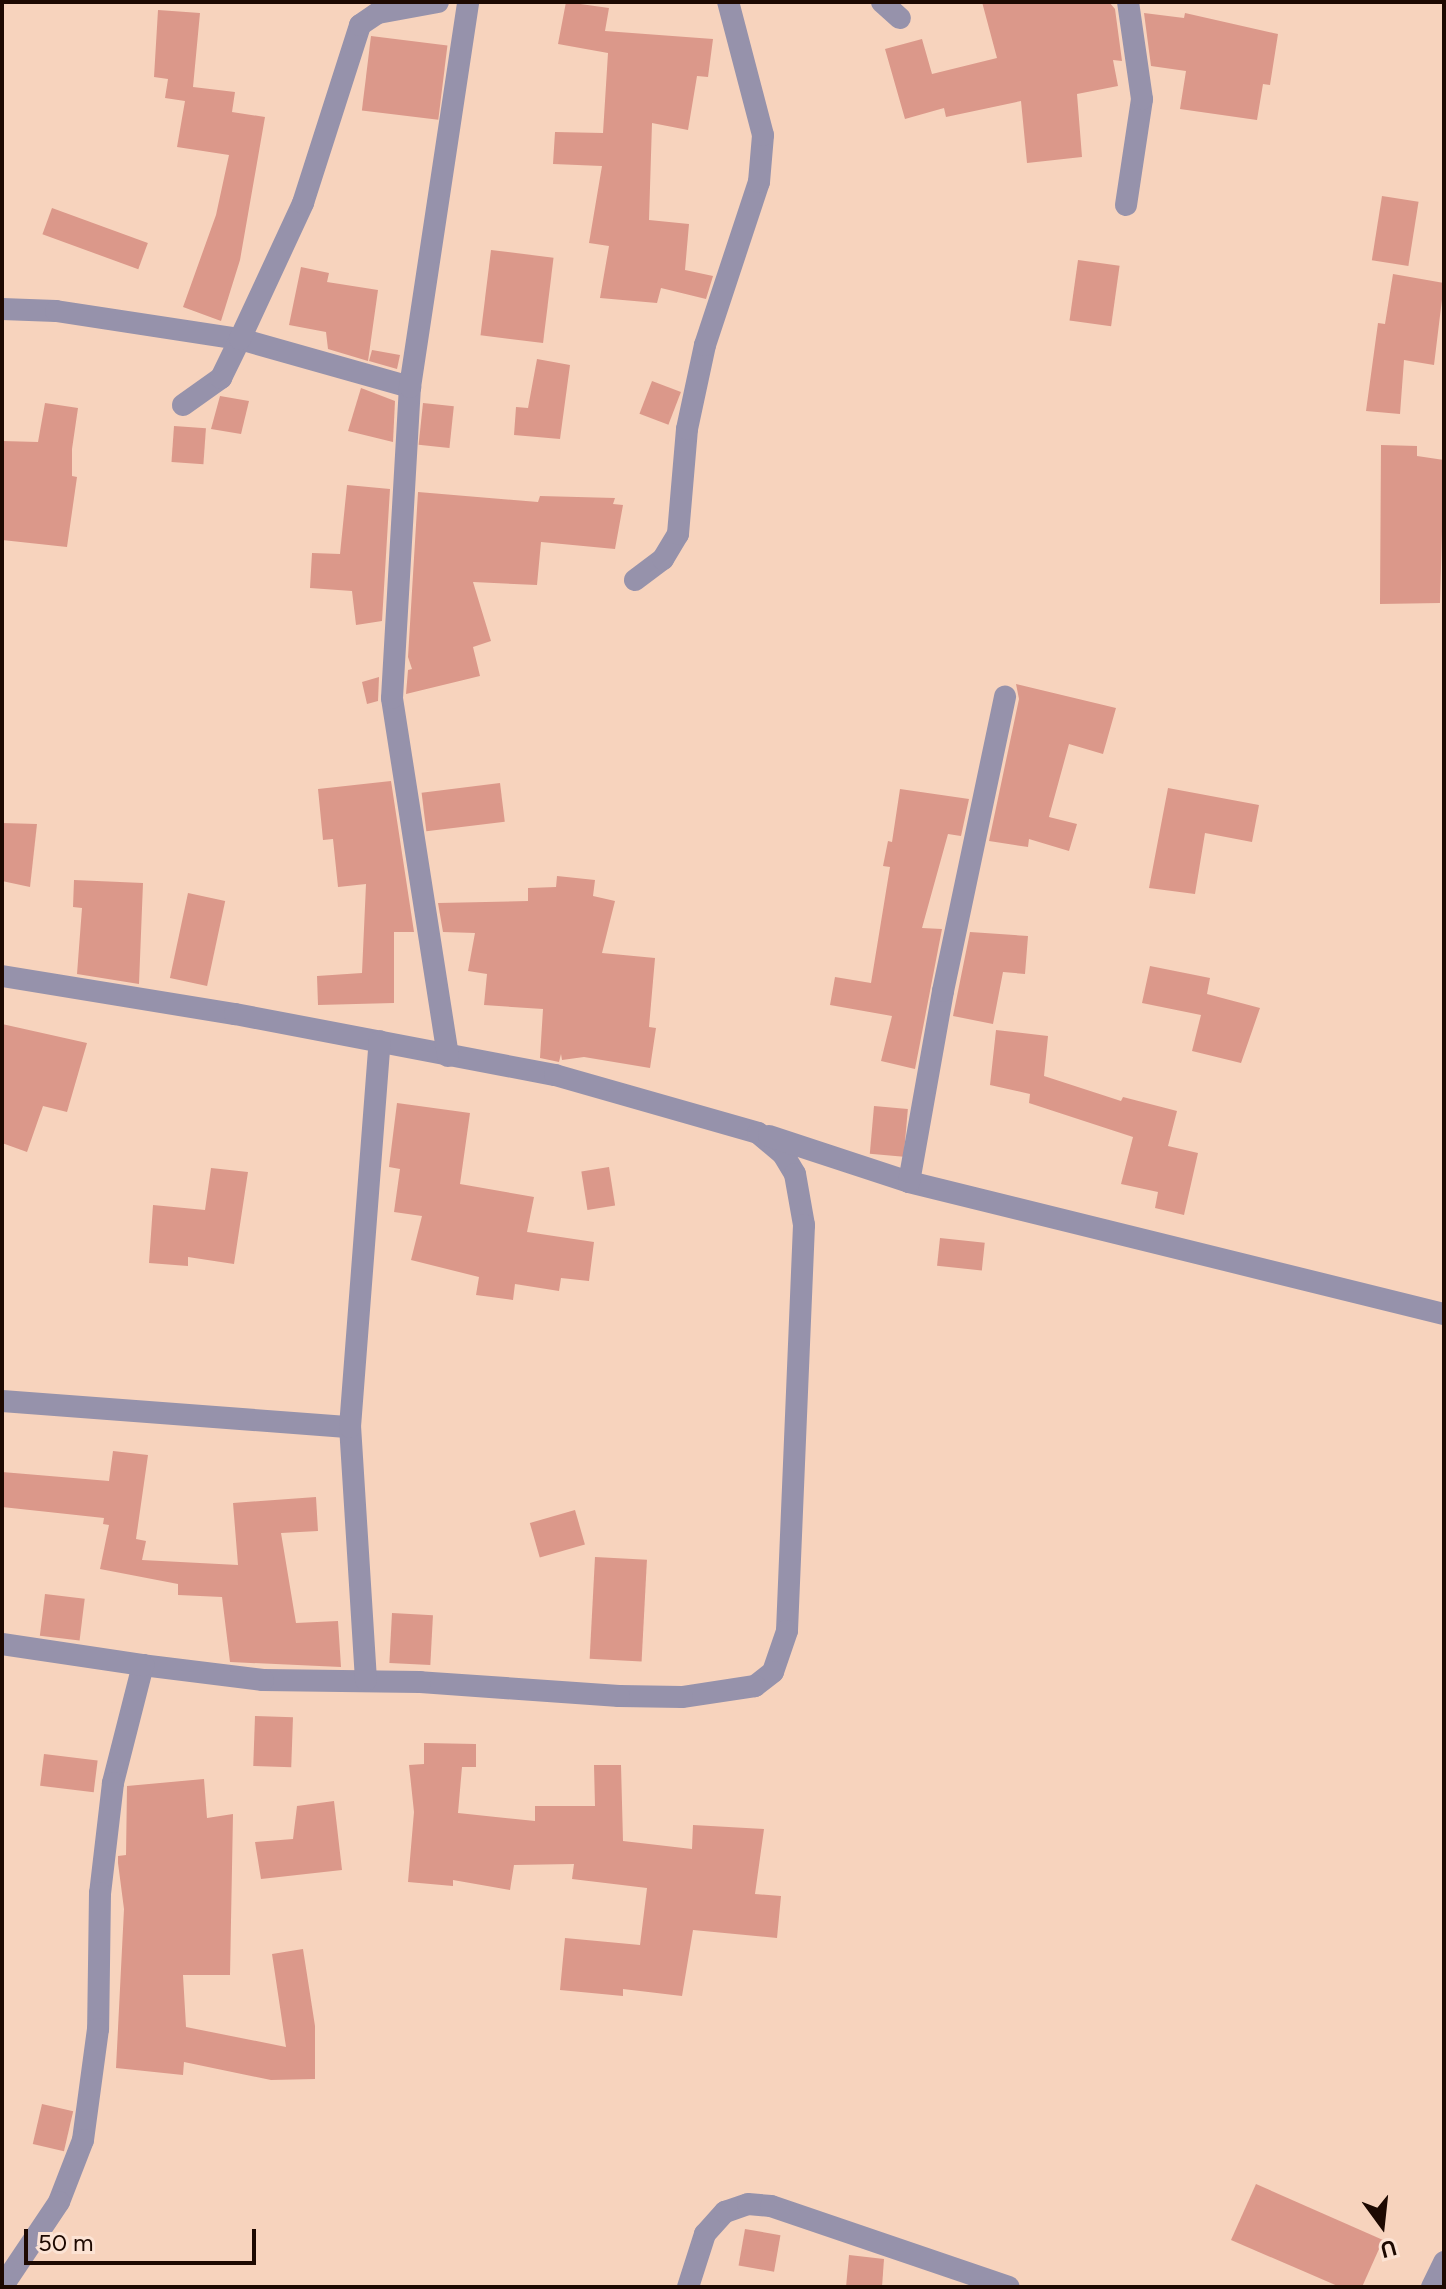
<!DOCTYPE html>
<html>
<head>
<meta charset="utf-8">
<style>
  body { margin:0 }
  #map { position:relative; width:1446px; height:2289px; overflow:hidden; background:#f7d3bd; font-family:Figtree,sans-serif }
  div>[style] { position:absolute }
  .building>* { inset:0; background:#db988a; transform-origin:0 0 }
  .minor>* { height:22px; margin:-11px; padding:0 11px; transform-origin:11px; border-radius:11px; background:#9692ab }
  span { translate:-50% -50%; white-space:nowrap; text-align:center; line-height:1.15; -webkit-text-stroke:8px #fce3d4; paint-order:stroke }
  .frame { position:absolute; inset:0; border:4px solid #1d0901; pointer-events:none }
  .north { position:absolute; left:1342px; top:2185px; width:80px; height:80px; -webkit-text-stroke:6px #fce3d4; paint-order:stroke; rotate:165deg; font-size:22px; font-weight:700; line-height:32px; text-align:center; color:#1d0901 }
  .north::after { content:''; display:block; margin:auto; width:28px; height:36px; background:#1d0901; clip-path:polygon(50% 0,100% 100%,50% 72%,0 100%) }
  .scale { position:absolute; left:24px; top:2229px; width:232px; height:36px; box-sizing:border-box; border:4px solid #1d0901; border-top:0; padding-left:10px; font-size:24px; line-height:28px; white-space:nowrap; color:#1d0901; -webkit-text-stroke:6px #fce3d4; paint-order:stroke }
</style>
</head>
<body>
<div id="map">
  <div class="building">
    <i style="clip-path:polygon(566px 2px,609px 8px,605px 31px,713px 39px,708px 77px,697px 76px,688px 130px,652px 123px,649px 220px,689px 224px,685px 270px,713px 276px,706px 299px,661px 288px,657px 303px,600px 298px,609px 246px,589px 243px,602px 166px,553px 164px,555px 132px,603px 133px,608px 53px,558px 44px)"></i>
    <i style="clip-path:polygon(982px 2px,1109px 2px,1115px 9px,1122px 61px,1113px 60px,1118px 86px,1077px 94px,1082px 157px,1027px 163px,1021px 101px,946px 117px,944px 108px,905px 119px,885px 49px,922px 39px,932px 74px,997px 58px)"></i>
    <i style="clip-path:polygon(158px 10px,200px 13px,193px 87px,235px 92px,232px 112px,265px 117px,240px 260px,221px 321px,183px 307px,216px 215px,229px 155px,177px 147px,185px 101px,165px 98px,168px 79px,154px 77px)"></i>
    <i style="clip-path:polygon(1144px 13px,1184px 18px,1185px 13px,1278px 34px,1270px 85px,1263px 84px,1257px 120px,1180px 109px,1186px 71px,1151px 66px)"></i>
    <i style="left:371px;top:36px;width:77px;height:75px;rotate:7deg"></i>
    <i style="left:1382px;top:196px;width:37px;height:65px;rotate:9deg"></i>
    <i style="left:52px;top:208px;width:102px;height:28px;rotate:20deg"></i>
    <i style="left:491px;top:250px;width:63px;height:86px;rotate:7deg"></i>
    <i style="left:1078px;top:260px;width:42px;height:61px;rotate:8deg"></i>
    <i style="clip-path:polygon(301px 267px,329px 273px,327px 282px,378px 290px,368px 361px,328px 349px,326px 332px,289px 325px)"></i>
    <i style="clip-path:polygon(1393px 274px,1444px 283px,1434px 365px,1404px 360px,1400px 414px,1366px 411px,1378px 323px,1385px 324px)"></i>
    <i style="clip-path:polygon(372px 350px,400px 355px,397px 369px,369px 361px)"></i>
    <i style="clip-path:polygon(537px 359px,570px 365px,560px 439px,514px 435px,516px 407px,528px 408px)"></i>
    <i style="left:652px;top:381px;width:31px;height:35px;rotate:21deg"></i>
    <i style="clip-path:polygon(361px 388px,395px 401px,393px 442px,348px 431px)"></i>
    <i style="clip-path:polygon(220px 396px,249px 401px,241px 434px,211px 429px)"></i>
    <i style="clip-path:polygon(45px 403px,78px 408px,72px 449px,72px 476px,77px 477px,67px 547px,2px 540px,2px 441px,38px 442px)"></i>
    <i style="left:423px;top:403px;width:31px;height:42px;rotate:6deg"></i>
    <i style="left:174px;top:426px;width:32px;height:36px;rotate:4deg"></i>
    <i style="clip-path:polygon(1381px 445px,1417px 446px,1417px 456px,1444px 460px,1440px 603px,1380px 604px)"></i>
    <i style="clip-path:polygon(347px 485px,390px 489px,382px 621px,356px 625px,352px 591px,310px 588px,312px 553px,340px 554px)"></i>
    <i style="clip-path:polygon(418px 492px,538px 502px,540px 496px,615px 498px,613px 504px,623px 505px,615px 549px,541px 542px,537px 585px,473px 582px,491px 641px,473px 647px,480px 676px,406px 694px,408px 670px,412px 669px,408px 657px)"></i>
    <i style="clip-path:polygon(379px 677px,378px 701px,367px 704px,362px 682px)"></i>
    <i style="clip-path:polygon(1016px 684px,1116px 708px,1103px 754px,1069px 744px,1049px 817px,1077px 824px,1069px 851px,1029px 839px,1028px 847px,989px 841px,1019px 699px)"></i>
    <i style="clip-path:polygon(391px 781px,414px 932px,394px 932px,394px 1003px,318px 1005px,317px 976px,362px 973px,366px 884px,338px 887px,333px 839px,323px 840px,318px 789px)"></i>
    <i style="left:500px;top:783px;width:39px;height:79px;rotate:83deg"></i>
    <i style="clip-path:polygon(1168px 788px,1259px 805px,1252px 842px,1205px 833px,1195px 894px,1149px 888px)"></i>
    <i style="clip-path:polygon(900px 789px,969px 799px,961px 836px,948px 834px,922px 928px,942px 929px,915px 1069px,881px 1061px,892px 1016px,830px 1005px,835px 977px,871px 983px,890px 867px,883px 866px,888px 841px,892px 842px)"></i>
    <i style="clip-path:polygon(2px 823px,37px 824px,30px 887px,2px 881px)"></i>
    <i style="clip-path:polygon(557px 876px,595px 880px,593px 896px,615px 901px,602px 953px,655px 958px,649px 1027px,656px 1028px,650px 1068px,584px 1057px,562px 1060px,561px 1054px,559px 1062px,540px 1058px,543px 1009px,484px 1005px,487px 974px,468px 971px,475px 933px,443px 932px,438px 903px,528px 901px,528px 888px,556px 887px)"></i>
    <i style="clip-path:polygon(74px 880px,143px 883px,139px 984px,77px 974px,82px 908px,73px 907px)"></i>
    <i style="left:188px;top:893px;width:38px;height:87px;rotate:12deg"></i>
    <i style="clip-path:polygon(970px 932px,1028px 936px,1025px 974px,1003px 972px,993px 1024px,953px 1016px)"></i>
    <i style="clip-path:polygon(1150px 966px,1210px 978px,1207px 994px,1260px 1008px,1241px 1063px,1192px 1051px,1201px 1015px,1142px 1003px)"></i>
    <i style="clip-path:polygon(2px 1024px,87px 1043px,67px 1112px,43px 1106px,27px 1152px,2px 1143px)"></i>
    <i style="clip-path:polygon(996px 1030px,1048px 1036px,1044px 1076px,1121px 1101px,1123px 1097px,1177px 1111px,1168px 1146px,1198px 1153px,1184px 1215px,1155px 1208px,1158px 1192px,1121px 1184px,1133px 1137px,1029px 1103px,1030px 1094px,990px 1085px)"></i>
    <i style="clip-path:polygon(397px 1103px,470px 1113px,460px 1184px,534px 1197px,527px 1232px,594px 1242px,589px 1281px,561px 1278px,559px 1291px,515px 1284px,513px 1300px,476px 1295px,479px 1277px,411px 1260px,422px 1216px,394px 1212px,400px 1169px,389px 1167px)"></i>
    <i style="left:874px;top:1106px;width:34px;height:48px;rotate:5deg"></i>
    <i style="left:609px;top:1167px;width:39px;height:28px;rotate:81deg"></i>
    <i style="clip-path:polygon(211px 1168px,248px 1172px,234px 1264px,188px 1257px,188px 1266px,149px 1263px,153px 1205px,205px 1210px)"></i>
    <i style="left:940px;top:1238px;width:45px;height:28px;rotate:6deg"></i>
    <i style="clip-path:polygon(113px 1451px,148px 1455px,136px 1539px,146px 1541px,142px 1560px,238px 1565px,233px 1503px,316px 1497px,318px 1531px,281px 1533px,296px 1623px,338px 1621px,341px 1667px,230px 1662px,222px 1597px,178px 1595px,178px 1584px,100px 1569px,109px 1525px,103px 1524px,104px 1518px,2px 1507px,2px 1472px,109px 1481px)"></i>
    <i style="left:575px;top:1510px;width:36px;height:47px;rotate:74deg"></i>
    <i style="left:595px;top:1557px;width:52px;height:102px;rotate:3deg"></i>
    <i style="left:45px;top:1594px;width:40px;height:42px;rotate:7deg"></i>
    <i style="left:392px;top:1613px;width:41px;height:50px;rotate:3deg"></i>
    <i style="left:255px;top:1716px;width:38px;height:50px;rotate:2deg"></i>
    <i style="clip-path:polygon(424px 1743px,476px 1744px,476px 1767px,462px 1767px,458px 1813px,535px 1821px,535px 1806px,595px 1806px,594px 1765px,621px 1765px,623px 1841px,692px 1849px,693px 1825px,764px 1829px,755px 1894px,781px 1896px,777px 1938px,693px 1930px,682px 1996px,623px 1989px,623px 1996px,560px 1990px,565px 1938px,640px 1945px,647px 1888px,572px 1879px,574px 1864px,514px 1865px,510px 1890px,453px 1880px,453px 1886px,408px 1882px,414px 1812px,409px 1765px,424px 1764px)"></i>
    <i style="left:44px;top:1754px;width:54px;height:32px;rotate:7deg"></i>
    <i style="clip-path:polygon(204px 1779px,207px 1818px,233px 1814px,230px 1975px,183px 1975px,186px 2027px,286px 2047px,272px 1954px,303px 1949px,315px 2026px,315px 2079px,271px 2080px,184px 2062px,183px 2075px,116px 2068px,124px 1909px,118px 1863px,118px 1856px,126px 1855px,127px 1786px)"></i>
    <i style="clip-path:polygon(334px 1801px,342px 1870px,261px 1879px,255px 1842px,293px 1839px,297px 1806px)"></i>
    <i style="left:42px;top:2104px;width:32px;height:41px;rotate:13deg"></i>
    <i style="clip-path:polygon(1256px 2184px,1383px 2240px,1362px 2287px,1340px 2287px,1231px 2240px)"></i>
    <i style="left:745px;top:2229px;width:36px;height:37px;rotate:10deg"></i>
    <i style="clip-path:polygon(849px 2255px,884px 2259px,882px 2287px,846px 2287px)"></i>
  </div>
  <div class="minor">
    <i style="left:882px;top:2px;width:24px;rotate:42deg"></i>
    <i style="left:1126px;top:205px;width:107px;rotate:-81.4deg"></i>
    <i style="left:1142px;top:99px;width:98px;rotate:-98.2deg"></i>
    <i style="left:2px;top:309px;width:54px;rotate:2.1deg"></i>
    <i style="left:56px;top:311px;width:186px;rotate:8.7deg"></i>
    <i style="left:240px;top:339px;width:177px;rotate:15.8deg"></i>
    <i style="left:183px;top:405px;width:47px;rotate:-35.4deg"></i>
    <i style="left:221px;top:378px;width:43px;rotate:-64deg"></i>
    <i style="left:240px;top:339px;width:150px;rotate:-65.1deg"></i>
    <i style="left:303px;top:203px;width:187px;rotate:-72.2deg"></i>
    <i style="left:360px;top:25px;width:22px;rotate:-34deg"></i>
    <i style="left:378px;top:13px;width:61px;rotate:-10.4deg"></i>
    <i style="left:635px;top:580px;width:35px;rotate:-37deg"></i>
    <i style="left:663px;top:559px;width:29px;rotate:-59deg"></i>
    <i style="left:678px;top:534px;width:105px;rotate:-85.1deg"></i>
    <i style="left:687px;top:429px;width:86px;rotate:-77.9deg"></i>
    <i style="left:705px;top:345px;width:172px;rotate:-71.7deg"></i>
    <i style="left:759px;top:182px;width:47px;rotate:-85.1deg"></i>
    <i style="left:763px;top:135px;width:138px;rotate:-104.7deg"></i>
    <i style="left:2px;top:976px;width:236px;rotate:9.3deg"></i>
    <i style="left:235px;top:1014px;width:326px;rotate:10.8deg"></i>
    <i style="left:555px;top:1075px;width:211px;rotate:15.9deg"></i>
    <i style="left:758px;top:1133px;width:33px;rotate:40deg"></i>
    <i style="left:783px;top:1154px;width:23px;rotate:59deg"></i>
    <i style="left:795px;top:1174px;width:52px;rotate:80deg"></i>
    <i style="left:804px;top:1225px;width:406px;rotate:92.4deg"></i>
    <i style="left:787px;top:1631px;width:43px;rotate:108.9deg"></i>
    <i style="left:773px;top:1672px;width:23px;rotate:142deg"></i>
    <i style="left:755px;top:1686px;width:74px;rotate:171.4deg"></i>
    <i style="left:682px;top:1697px;width:63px;rotate:-179.1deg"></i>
    <i style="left:619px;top:1696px;width:199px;rotate:-176deg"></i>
    <i style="left:420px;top:1682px;width:157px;rotate:-179.3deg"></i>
    <i style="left:263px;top:1680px;width:121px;rotate:-172.9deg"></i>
    <i style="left:143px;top:1665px;width:122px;rotate:104.3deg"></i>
    <i style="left:113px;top:1783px;width:111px;rotate:96.7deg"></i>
    <i style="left:100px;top:1893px;width:136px;rotate:90.8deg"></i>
    <i style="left:98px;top:2029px;width:112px;rotate:97.7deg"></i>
    <i style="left:83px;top:2140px;width:66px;rotate:111.2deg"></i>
    <i style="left:59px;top:2202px;width:102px;rotate:123.8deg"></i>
    <i style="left:448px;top:1056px;width:362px;rotate:-98.9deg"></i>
    <i style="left:392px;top:698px;width:312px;rotate:-86.7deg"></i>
    <i style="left:410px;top:387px;width:389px;rotate:-81.4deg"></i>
    <i style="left:769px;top:1136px;width:147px;rotate:18.2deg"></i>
    <i style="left:909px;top:1182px;width:551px;rotate:13.86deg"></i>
    <i style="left:909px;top:1182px;width:194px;rotate:-79.9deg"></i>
    <i style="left:943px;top:991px;width:301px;rotate:-78.1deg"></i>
    <i style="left:2px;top:1401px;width:349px;rotate:4.3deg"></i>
    <i style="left:2px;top:1644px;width:143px;rotate:8.5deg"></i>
    <i style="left:366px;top:1680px;width:254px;rotate:-93.6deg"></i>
    <i style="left:350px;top:1427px;width:387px;rotate:-85.6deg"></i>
    <i style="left:688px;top:2287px;width:56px;rotate:-72.2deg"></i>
    <i style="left:705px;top:2234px;width:30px;rotate:-48deg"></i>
    <i style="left:725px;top:2212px;width:24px;rotate:-19deg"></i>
    <i style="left:748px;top:2204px;width:23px;rotate:5deg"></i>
    <i style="left:771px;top:2206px;width:251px;rotate:18.8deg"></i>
    <i style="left:1432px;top:2287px;width:28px;rotate:-64deg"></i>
  </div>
  <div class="frame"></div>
  <div class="north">U</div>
  <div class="scale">50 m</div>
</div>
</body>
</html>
